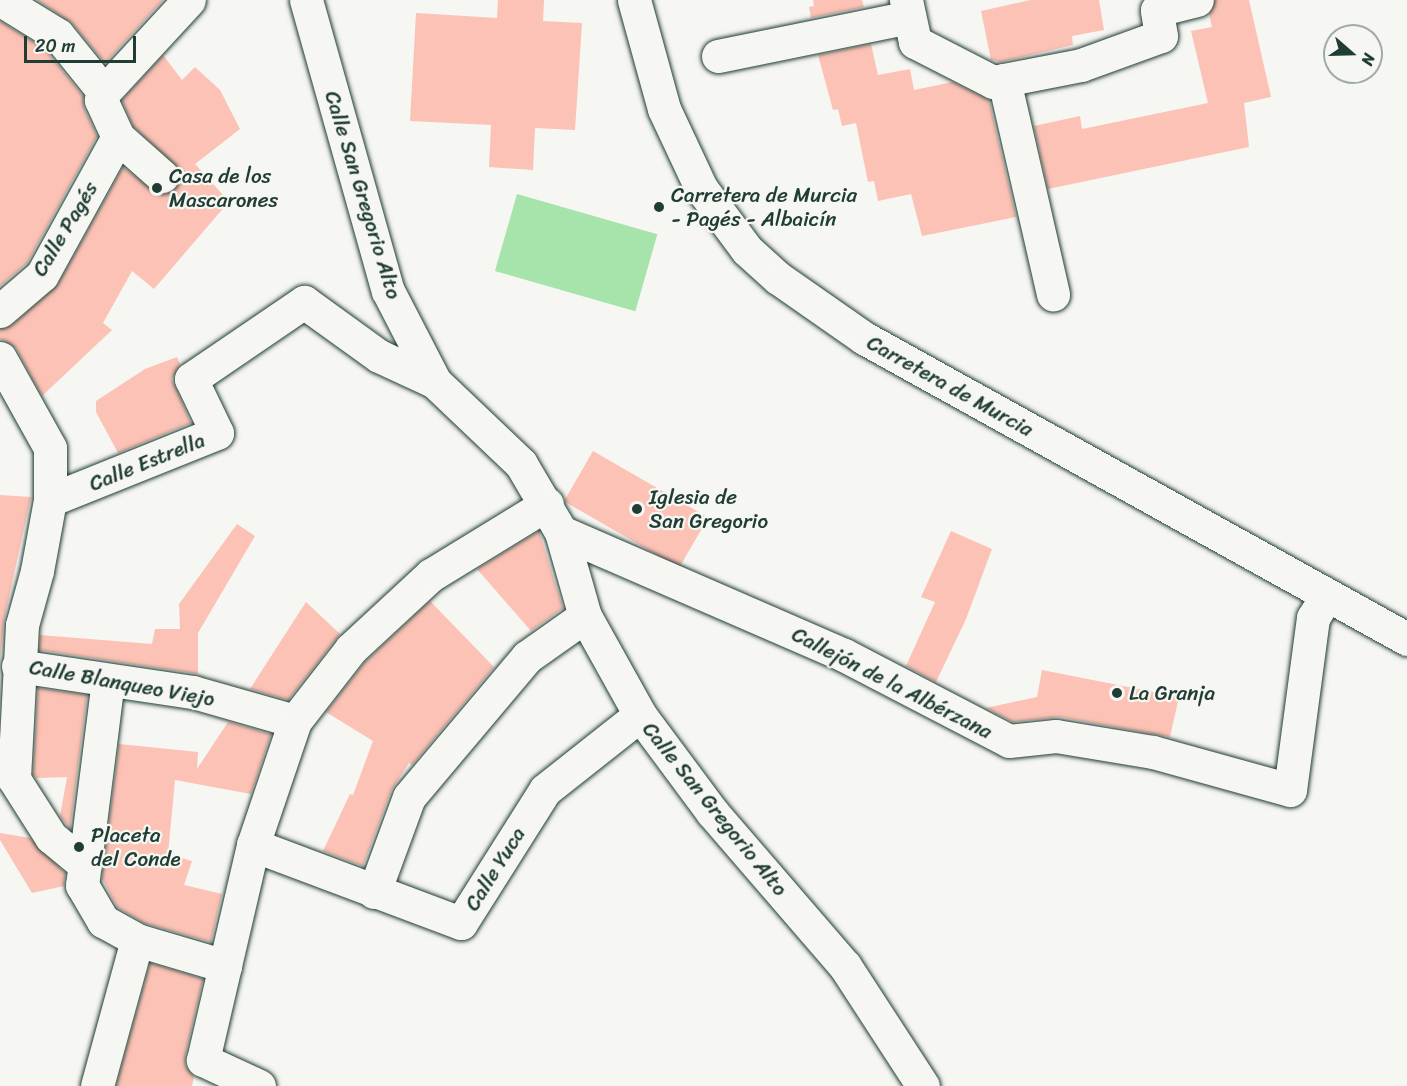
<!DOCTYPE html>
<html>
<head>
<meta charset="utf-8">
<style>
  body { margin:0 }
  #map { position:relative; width:1407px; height:1086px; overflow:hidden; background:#f6f6f2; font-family:Sriracha,sans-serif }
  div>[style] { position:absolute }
  .green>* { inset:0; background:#a6e4ab; transform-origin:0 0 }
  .building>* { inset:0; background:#fcc2b5; transform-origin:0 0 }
  .roads { filter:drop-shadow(0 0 2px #1f3d34) drop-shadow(0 0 2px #1f3d34) }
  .minor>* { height:33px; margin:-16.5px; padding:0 16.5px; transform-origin:16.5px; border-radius:16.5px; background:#f6f6f2 }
  .major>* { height:33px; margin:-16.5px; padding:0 16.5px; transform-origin:16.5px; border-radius:16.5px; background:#f6f6f2 }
  .dots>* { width:16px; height:16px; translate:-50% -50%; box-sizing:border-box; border:3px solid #f6f6f2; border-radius:50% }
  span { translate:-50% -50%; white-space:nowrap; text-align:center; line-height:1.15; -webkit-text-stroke:4.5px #f6f6f2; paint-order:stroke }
  .poi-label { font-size:21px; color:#1f3d34 }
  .left { translate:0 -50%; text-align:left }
  .street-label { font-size:21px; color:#1f3d34 }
  .north { position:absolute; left:1323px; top:24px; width:60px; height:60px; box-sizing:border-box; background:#f6f6f2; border:2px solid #a0aca6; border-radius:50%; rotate:110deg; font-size:16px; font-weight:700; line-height:24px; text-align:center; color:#1f3d34 }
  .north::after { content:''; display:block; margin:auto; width:21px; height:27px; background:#1f3d34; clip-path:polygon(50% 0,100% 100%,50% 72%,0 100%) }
  .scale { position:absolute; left:24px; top:36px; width:112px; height:27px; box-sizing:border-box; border:3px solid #1f3d34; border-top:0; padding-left:8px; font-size:18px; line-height:21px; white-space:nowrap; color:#1f3d34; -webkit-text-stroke:4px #f6f6f2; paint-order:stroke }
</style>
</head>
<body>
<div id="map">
  <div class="green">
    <i style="left:517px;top:194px;width:146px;height:80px;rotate:16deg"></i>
  </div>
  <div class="building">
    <i style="clip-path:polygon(37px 0,163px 0,105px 63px,72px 23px)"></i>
    <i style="clip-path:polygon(498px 0,544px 0,543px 21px,582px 23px,575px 130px,535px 128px,533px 170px,489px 167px,491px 125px,410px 121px,416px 13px,497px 18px)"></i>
    <i style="clip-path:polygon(813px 0,862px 0,864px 7px,811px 18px,809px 7px,814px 6px)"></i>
    <i style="clip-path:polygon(1030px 0,1099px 0,1104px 30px,1072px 36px,1073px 45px,1001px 62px,991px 60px,981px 11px)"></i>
    <i style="clip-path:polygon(1215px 0,1249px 0,1271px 97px,1244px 103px,1249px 147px,1048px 189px,1034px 126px,1080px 116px,1082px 129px,1208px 103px,1191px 31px,1212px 27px,1209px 14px)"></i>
    <i style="clip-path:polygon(0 21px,45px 49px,83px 96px,84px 108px,97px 136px,27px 263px,0 286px)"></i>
    <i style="clip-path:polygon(871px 44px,878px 75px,910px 69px,914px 90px,953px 82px,989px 100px,1016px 217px,922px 236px,911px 194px,878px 201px,874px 181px,868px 182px,856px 123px,842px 126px,838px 109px,833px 110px,818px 55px)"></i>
    <i style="clip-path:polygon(163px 55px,182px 80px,195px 67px,220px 90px,240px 129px,195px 164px,224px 196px,221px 199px,226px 205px,154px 289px,132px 271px,103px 323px,112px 330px,42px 396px,16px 348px,0 339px,0 329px,12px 325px,58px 284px,123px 167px,158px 194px,176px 188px,180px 170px,133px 126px,122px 100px)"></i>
    <i style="clip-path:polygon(177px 357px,180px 364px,172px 379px,191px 423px,118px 453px,96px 412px,96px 401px,145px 369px)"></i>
    <i style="left:593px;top:451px;width:133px;height:58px;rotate:30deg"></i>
    <i style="clip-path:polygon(0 495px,31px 497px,4px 620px,0 662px)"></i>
    <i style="clip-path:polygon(237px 524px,255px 536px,198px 633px,198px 674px,39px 650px,40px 635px,152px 644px,155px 629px,180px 629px,179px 604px)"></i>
    <i style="clip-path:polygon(539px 531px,563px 608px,531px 631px,477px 569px)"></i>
    <i style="clip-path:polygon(951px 531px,992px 549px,966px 619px,936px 682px,906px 666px,935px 602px,921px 597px)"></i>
    <i style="clip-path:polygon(430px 601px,494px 667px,412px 765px,409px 763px,391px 791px,363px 866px,323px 851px,350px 794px,353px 795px,373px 741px,326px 712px,365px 662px)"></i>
    <i style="clip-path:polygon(306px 602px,340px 634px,288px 700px,250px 689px)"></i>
    <i style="clip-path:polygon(1042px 670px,1179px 697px,1170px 737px,1059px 717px,1013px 722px,986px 708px,1037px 697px)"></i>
    <i style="clip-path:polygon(38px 688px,87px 695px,70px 829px,60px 816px,67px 777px,36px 778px,33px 774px)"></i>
    <i style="clip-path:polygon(228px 722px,271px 734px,251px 794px,175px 780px,168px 854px,192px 861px,184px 885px,222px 894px,211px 942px,144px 923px,117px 907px,102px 878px,119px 744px,198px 752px,197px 769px)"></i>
    <i style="clip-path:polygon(0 833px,30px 838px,65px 873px,64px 886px,32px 893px,0 840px)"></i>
    <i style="clip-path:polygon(150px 963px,203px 979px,185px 1056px,185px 1065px,194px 1077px,192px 1086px,116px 1086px)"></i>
  </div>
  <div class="roads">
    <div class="minor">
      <i style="left:1px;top:0;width:67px;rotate:31.6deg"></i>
      <i style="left:58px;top:35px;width:73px;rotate:51.1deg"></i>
      <i style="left:306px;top:0;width:302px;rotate:74.3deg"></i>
      <i style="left:388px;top:291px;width:102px;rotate:62.7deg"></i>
      <i style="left:435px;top:382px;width:119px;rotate:43.6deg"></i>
      <i style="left:521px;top:464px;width:79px;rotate:59.5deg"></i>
      <i style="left:561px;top:532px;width:87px;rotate:74.1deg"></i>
      <i style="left:585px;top:616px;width:113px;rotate:60.9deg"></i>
      <i style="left:640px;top:715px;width:121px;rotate:53.4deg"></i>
      <i style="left:712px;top:812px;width:203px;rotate:49.2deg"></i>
      <i style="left:845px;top:966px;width:143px;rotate:57deg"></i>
      <i style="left:906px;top:0;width:43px;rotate:77.9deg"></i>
      <i style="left:915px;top:42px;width:88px;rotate:27.1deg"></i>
      <i style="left:993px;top:82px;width:11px;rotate:-10deg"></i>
      <i style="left:1004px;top:80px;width:220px;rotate:77.1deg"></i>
      <i style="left:718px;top:56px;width:195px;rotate:-11.5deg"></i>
      <i style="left:1004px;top:80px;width:78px;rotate:-11deg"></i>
      <i style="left:1081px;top:65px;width:85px;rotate:-19.9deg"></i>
      <i style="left:1161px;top:36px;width:26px;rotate:-99deg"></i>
      <i style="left:1157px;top:10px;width:41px;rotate:-14deg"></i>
      <i style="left:118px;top:137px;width:59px;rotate:41.6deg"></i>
      <i style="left:0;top:311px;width:55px;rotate:-40.6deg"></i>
      <i style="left:42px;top:275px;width:158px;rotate:-61.2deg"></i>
      <i style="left:118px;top:137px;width:41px;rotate:-114.7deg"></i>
      <i style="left:101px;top:100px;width:9px;rotate:-69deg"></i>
      <i style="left:104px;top:92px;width:125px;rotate:-47.3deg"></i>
      <i style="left:0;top:358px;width:103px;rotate:60.9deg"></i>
      <i style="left:50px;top:448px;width:52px;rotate:90deg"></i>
      <i style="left:50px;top:500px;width:72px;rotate:100.4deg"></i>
      <i style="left:37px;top:571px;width:56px;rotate:105.5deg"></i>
      <i style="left:22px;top:625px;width:154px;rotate:93deg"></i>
      <i style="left:14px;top:779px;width:69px;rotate:57.5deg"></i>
      <i style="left:51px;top:837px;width:44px;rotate:39.5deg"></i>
      <i style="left:50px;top:500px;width:180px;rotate:-21.9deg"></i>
      <i style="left:217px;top:433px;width:60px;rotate:-115.7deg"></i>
      <i style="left:191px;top:379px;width:137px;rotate:-34.3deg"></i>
      <i style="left:304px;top:302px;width:92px;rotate:35.8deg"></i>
      <i style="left:379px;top:356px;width:62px;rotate:24.9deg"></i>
      <i style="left:561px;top:532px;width:309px;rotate:23.5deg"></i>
      <i style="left:844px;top:655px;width:186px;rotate:27.5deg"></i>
      <i style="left:1009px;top:741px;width:47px;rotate:-6.1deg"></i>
      <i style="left:1056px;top:736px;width:98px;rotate:9.4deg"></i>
      <i style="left:1153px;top:752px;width:142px;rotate:15.5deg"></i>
      <i style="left:1290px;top:790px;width:174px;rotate:-82.4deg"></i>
      <i style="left:1313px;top:618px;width:26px;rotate:-59deg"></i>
      <i style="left:18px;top:666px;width:177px;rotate:8.5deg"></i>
      <i style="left:193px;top:692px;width:106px;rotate:15.9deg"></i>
      <i style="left:108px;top:680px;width:207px;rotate:97.2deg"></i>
      <i style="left:82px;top:885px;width:42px;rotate:59.7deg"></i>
      <i style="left:103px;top:921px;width:39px;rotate:29deg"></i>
      <i style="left:137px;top:940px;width:92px;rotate:16.5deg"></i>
      <i style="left:253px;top:845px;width:222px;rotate:20.6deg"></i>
      <i style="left:461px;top:923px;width:157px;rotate:-57.7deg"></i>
      <i style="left:545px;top:790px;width:121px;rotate:-38.3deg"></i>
      <i style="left:374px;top:892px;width:101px;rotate:-69.8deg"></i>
      <i style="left:409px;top:797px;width:183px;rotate:-49.9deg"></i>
      <i style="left:527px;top:657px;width:71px;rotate:-35.3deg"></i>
      <i style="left:97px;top:1086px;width:151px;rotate:-74.7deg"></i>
      <i style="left:259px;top:1086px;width:62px;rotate:-155.1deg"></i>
      <i style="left:203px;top:1060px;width:221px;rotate:-76.9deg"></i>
      <i style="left:253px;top:845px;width:131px;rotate:-71.3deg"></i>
      <i style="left:295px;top:721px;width:91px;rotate:-52.1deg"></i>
      <i style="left:351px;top:649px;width:109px;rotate:-42.8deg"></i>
      <i style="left:431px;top:575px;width:136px;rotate:-31.5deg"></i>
    </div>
    <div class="major">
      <i style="left:634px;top:0;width:113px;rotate:74.6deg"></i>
      <i style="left:664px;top:109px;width:87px;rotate:64.9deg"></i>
      <i style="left:701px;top:188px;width:77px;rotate:53.4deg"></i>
      <i style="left:747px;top:250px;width:42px;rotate:42.1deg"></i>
      <i style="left:778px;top:278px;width:105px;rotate:34.9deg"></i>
      <i style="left:864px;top:338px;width:621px;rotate:29deg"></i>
    </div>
  </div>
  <div class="dots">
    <i style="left:157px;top:188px;background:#1f3d34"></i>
    <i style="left:659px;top:207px;background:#1f3d34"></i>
    <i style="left:637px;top:509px;background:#1f3d34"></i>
    <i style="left:1117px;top:693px;background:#1f3d34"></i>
    <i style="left:79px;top:847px;background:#1f3d34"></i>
  </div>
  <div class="poi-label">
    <span class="left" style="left:169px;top:188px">Casa de los<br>Mascarones</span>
    <span class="left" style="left:671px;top:207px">Carretera de Murcia<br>- Pagés - Albaicín</span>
    <span class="left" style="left:649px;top:509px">Iglesia de<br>San Gregorio</span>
    <span class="left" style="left:1129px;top:693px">La Granja</span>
    <span class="left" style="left:91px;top:847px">Placeta<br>del Conde</span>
  </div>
  <div class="street-label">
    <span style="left:363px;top:195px;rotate:73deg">Calle San Gregorio Alto</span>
    <span style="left:65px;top:229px;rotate:-59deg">Calle Pagés</span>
    <span style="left:950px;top:386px;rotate:29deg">Carretera de Murcia</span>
    <span style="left:147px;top:462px;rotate:-22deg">Calle Estrella</span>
    <span style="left:122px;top:683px;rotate:10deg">Calle Blanqueo Viejo</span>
    <span style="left:892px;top:683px;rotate:27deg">Callejón de la Albérzana</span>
    <span style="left:715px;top:809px;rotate:51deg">Calle San Gregorio Alto</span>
    <span style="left:495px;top:869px;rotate:-58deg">Calle Yuca</span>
  </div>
  <div class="north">N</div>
  <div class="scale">20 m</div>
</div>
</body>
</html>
